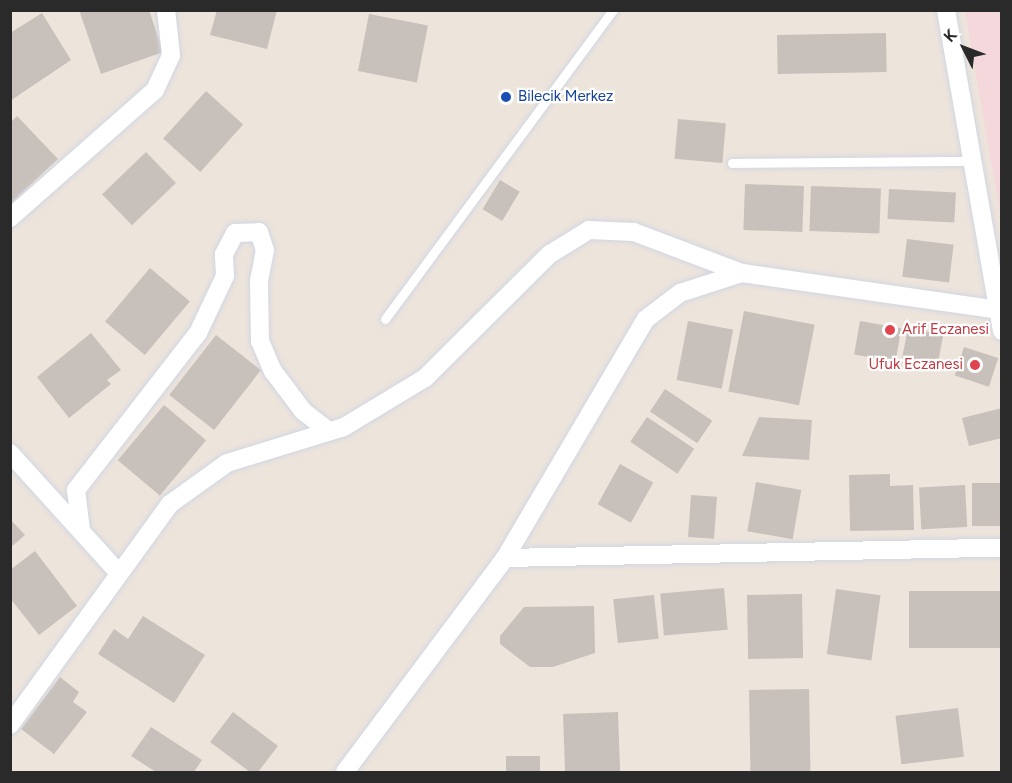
<!DOCTYPE html>
<html>
<head>
<meta charset="utf-8">
<style>
  body { margin:0 }
  #map { position:relative; width:1012px; height:783px; overflow:hidden; background:#ede4db; font-family:Figtree,sans-serif }
  div>[style] { position:absolute }
  .medical>* { inset:0; background:#f4d8db }
  .building>* { inset:0; background:#c8c1bb; transform-origin:0 0 }
  .roads { filter:drop-shadow(0 0 2px #d0d6e4) drop-shadow(0 0 2px #d0d6e4) }
  .lane>* { height:9px; margin:-4.5px; padding:0 4.5px; transform-origin:4.5px; border-radius:4.5px; background:#fff }
  .street>* { height:18px; margin:-9px; padding:0 9px; transform-origin:9px; border-radius:9px; background:#fff }
  .dots>* { width:16px; height:16px; translate:-50% -50%; box-sizing:border-box; border:3px solid #fff; border-radius:50% }
  span { translate:-50% -50%; white-space:nowrap; text-align:center; line-height:1.15; -webkit-text-stroke:4.5px #fff; paint-order:stroke }
  .transit-label { font-size:15px; color:#164399 }
  .left { translate:0 -50%; text-align:left }
  .health-label { font-size:15px; color:#be3a42 }
  .right { translate:-100% -50%; text-align:right }
  .frame { position:absolute; inset:0; border:12px solid #2a2a2a; pointer-events:none }
  .north { position:absolute; left:934px; top:18px; width:60px; height:60px; -webkit-text-stroke:4px #fff; paint-order:stroke; rotate:312deg; font-size:16px; font-weight:700; line-height:24px; text-align:center; color:#2a2a2a }
  .north::after { content:''; display:block; margin:auto; width:21px; height:27px; background:#2a2a2a; clip-path:polygon(50% 0,100% 100%,50% 72%,0 100%) }
</style>
</head>
<body>
<div id="map">
  <div class="medical">
    <i style="clip-path:polygon(965px 11px,1001px 11px,1001px 220px)"></i>
  </div>
  <div class="building">
    <i style="clip-path:polygon(79px 10px,149px 10px,163px 52px,101px 74px)"></i>
    <i style="clip-path:polygon(217px 10px,277px 10px,267px 49px,210px 35px)"></i>
    <i style="clip-path:polygon(42px 13px,71px 60px,10px 101px,10px 33px)"></i>
    <i style="left:369px;top:14px;width:60px;height:58px;rotate:11deg"></i>
    <i style="left:886px;top:33px;width:39px;height:109px;rotate:89deg"></i>
    <i style="left:206px;top:91px;width:50px;height:64px;rotate:42deg"></i>
    <i style="clip-path:polygon(17px 116px,58px 159px,10px 204px,10px 123px)"></i>
    <i style="left:678px;top:119px;width:48px;height:40px;rotate:5deg"></i>
    <i style="left:146px;top:152px;width:43px;height:61px;rotate:46deg"></i>
    <i style="left:500px;top:180px;width:23px;height:34px;rotate:31deg"></i>
    <i style="left:745px;top:184px;width:59px;height:46px;rotate:2deg"></i>
    <i style="left:811px;top:186px;width:70px;height:45px;rotate:2deg"></i>
    <i style="left:889px;top:189px;width:67px;height:30px;rotate:3deg"></i>
    <i style="left:907px;top:239px;width:47px;height:38px;rotate:7deg"></i>
    <i style="left:150px;top:268px;width:52px;height:70px;rotate:40deg"></i>
    <i style="left:744px;top:311px;width:72px;height:82px;rotate:11deg"></i>
    <i style="left:688px;top:321px;width:46px;height:60px;rotate:11deg"></i>
    <i style="left:860px;top:321px;width:42px;height:34px;rotate:10deg"></i>
    <i style="left:908px;top:328px;width:36px;height:35px;rotate:11deg"></i>
    <i style="clip-path:polygon(91px 333px,121px 370px,107px 380px,111px 384px,69px 418px,37px 377px)"></i>
    <i style="left:216px;top:335px;width:57px;height:76px;rotate:38deg"></i>
    <i style="left:964px;top:347px;width:36px;height:30px;rotate:18deg"></i>
    <i style="left:665px;top:389px;width:57px;height:27px;rotate:34deg"></i>
    <i style="left:164px;top:405px;width:55px;height:72px;rotate:40deg"></i>
    <i style="clip-path:polygon(1002px 408px,1002px 438px,969px 446px,962px 418px)"></i>
    <i style="left:647px;top:417px;width:57px;height:30px;rotate:34deg"></i>
    <i style="clip-path:polygon(759px 417px,812px 420px,809px 460px,742px 456px)"></i>
    <i style="left:620px;top:464px;width:38px;height:46px;rotate:29deg"></i>
    <i style="clip-path:polygon(890px 474px,890px 486px,913px 485px,914px 530px,850px 531px,849px 475px)"></i>
    <i style="left:756px;top:482px;width:46px;height:50px;rotate:10deg"></i>
    <i style="left:1002px;top:483px;width:43px;height:30px;rotate:90deg"></i>
    <i style="left:965px;top:485px;width:42px;height:46px;rotate:87deg"></i>
    <i style="left:691px;top:495px;width:26px;height:42px;rotate:4deg"></i>
    <i style="clip-path:polygon(10px 519px,25px 535px,10px 548px)"></i>
    <i style="clip-path:polygon(35px 551px,77px 606px,39px 635px,10px 598px,10px 570px)"></i>
    <i style="left:724px;top:588px;width:42px;height:64px;rotate:85deg"></i>
    <i style="left:836px;top:589px;width:45px;height:66px;rotate:8deg"></i>
    <i style="left:1002px;top:591px;width:57px;height:93px;rotate:90deg"></i>
    <i style="left:802px;top:594px;width:64px;height:55px;rotate:89deg"></i>
    <i style="left:654px;top:595px;width:44px;height:41px;rotate:84deg"></i>
    <i style="clip-path:polygon(594px 606px,595px 653px,553px 667px,530px 667px,500px 644px,500px 636px,524px 607px)"></i>
    <i style="clip-path:polygon(143px 616px,205px 655px,174px 703px,98px 654px,114px 629px,128px 639px)"></i>
    <i style="clip-path:polygon(60px 677px,79px 692px,73px 702px,87px 712px,54px 754px,21px 729px)"></i>
    <i style="left:809px;top:689px;width:83px;height:60px;rotate:89deg"></i>
    <i style="left:958px;top:708px;width:49px;height:63px;rotate:83deg"></i>
    <i style="clip-path:polygon(233px 712px,278px 746px,258px 772px,250px 772px,210px 742px)"></i>
    <i style="left:618px;top:712px;width:60px;height:55px;rotate:88deg"></i>
    <i style="clip-path:polygon(151px 727px,202px 760px,194px 772px,156px 772px,131px 756px)"></i>
    <i style="left:540px;top:756px;width:16px;height:34px;rotate:90deg"></i>
  </div>
  <div class="roads">
    <div class="lane">
      <i style="left:732px;top:163px;width:240px;rotate:-0.5deg"></i>
      <i style="left:385px;top:319px;width:384px;rotate:-53.6deg"></i>
    </div>
    <div class="street">
      <i style="left:946px;top:10px;width:326px;rotate:80.1deg"></i>
      <i style="left:10px;top:218px;width:193px;rotate:-41.4deg"></i>
      <i style="left:155px;top:90px;width:38px;rotate:-65deg"></i>
      <i style="left:171px;top:55px;width:45px;rotate:-96.3deg"></i>
      <i style="left:10px;top:453px;width:162px;rotate:47.8deg"></i>
      <i style="left:81px;top:530px;width:40px;rotate:-97.1deg"></i>
      <i style="left:76px;top:490px;width:199px;rotate:-52.2deg"></i>
      <i style="left:198px;top:333px;width:63px;rotate:-64.7deg"></i>
      <i style="left:225px;top:276px;width:22px;rotate:-93deg"></i>
      <i style="left:224px;top:254px;width:24px;rotate:-62deg"></i>
      <i style="left:235px;top:233px;width:24px;rotate:-2deg"></i>
      <i style="left:259px;top:232px;width:19px;rotate:72deg"></i>
      <i style="left:265px;top:250px;width:31px;rotate:101deg"></i>
      <i style="left:259px;top:280px;width:61px;rotate:89.1deg"></i>
      <i style="left:260px;top:341px;width:33px;rotate:67deg"></i>
      <i style="left:273px;top:371px;width:50px;rotate:53.1deg"></i>
      <i style="left:303px;top:411px;width:33px;rotate:38deg"></i>
      <i style="left:505px;top:558px;width:497px;rotate:-1.2deg"></i>
      <i style="left:10px;top:725px;width:273px;rotate:-54.1deg"></i>
      <i style="left:170px;top:504px;width:70px;rotate:-35.7deg"></i>
      <i style="left:227px;top:463px;width:122px;rotate:-17.1deg"></i>
      <i style="left:344px;top:427px;width:95px;rotate:-31.2deg"></i>
      <i style="left:425px;top:378px;width:176px;rotate:-44.8deg"></i>
      <i style="left:550px;top:254px;width:46px;rotate:-31.6deg"></i>
      <i style="left:589px;top:230px;width:45px;rotate:2.5deg"></i>
      <i style="left:634px;top:232px;width:116px;rotate:20.8deg"></i>
      <i style="left:345px;top:772px;width:267px;rotate:-53.2deg"></i>
      <i style="left:505px;top:558px;width:277px;rotate:-59.5deg"></i>
      <i style="left:646px;top:319px;width:43px;rotate:-37.4deg"></i>
      <i style="left:680px;top:293px;width:65px;rotate:-17.9deg"></i>
      <i style="left:742px;top:273px;width:259px;rotate:8.2deg"></i>
    </div>
  </div>
  <div class="dots">
    <i style="left:506px;top:97px;background:#1a4fb4"></i>
    <i style="left:890px;top:330px;background:#e0444e"></i>
    <i style="left:975px;top:365px;background:#e0444e"></i>
  </div>
  <div class="transit-label">
    <span class="left" style="left:518px;top:97px">Bilecik Merkez</span>
  </div>
  <div class="health-label">
    <span class="left" style="left:902px;top:330px">Arif Eczanesi</span>
    <span class="right" style="left:963px;top:365px">Ufuk Eczanesi</span>
  </div>
  <div class="frame"></div>
  <div class="north">K</div>
</div>
</body>
</html>
